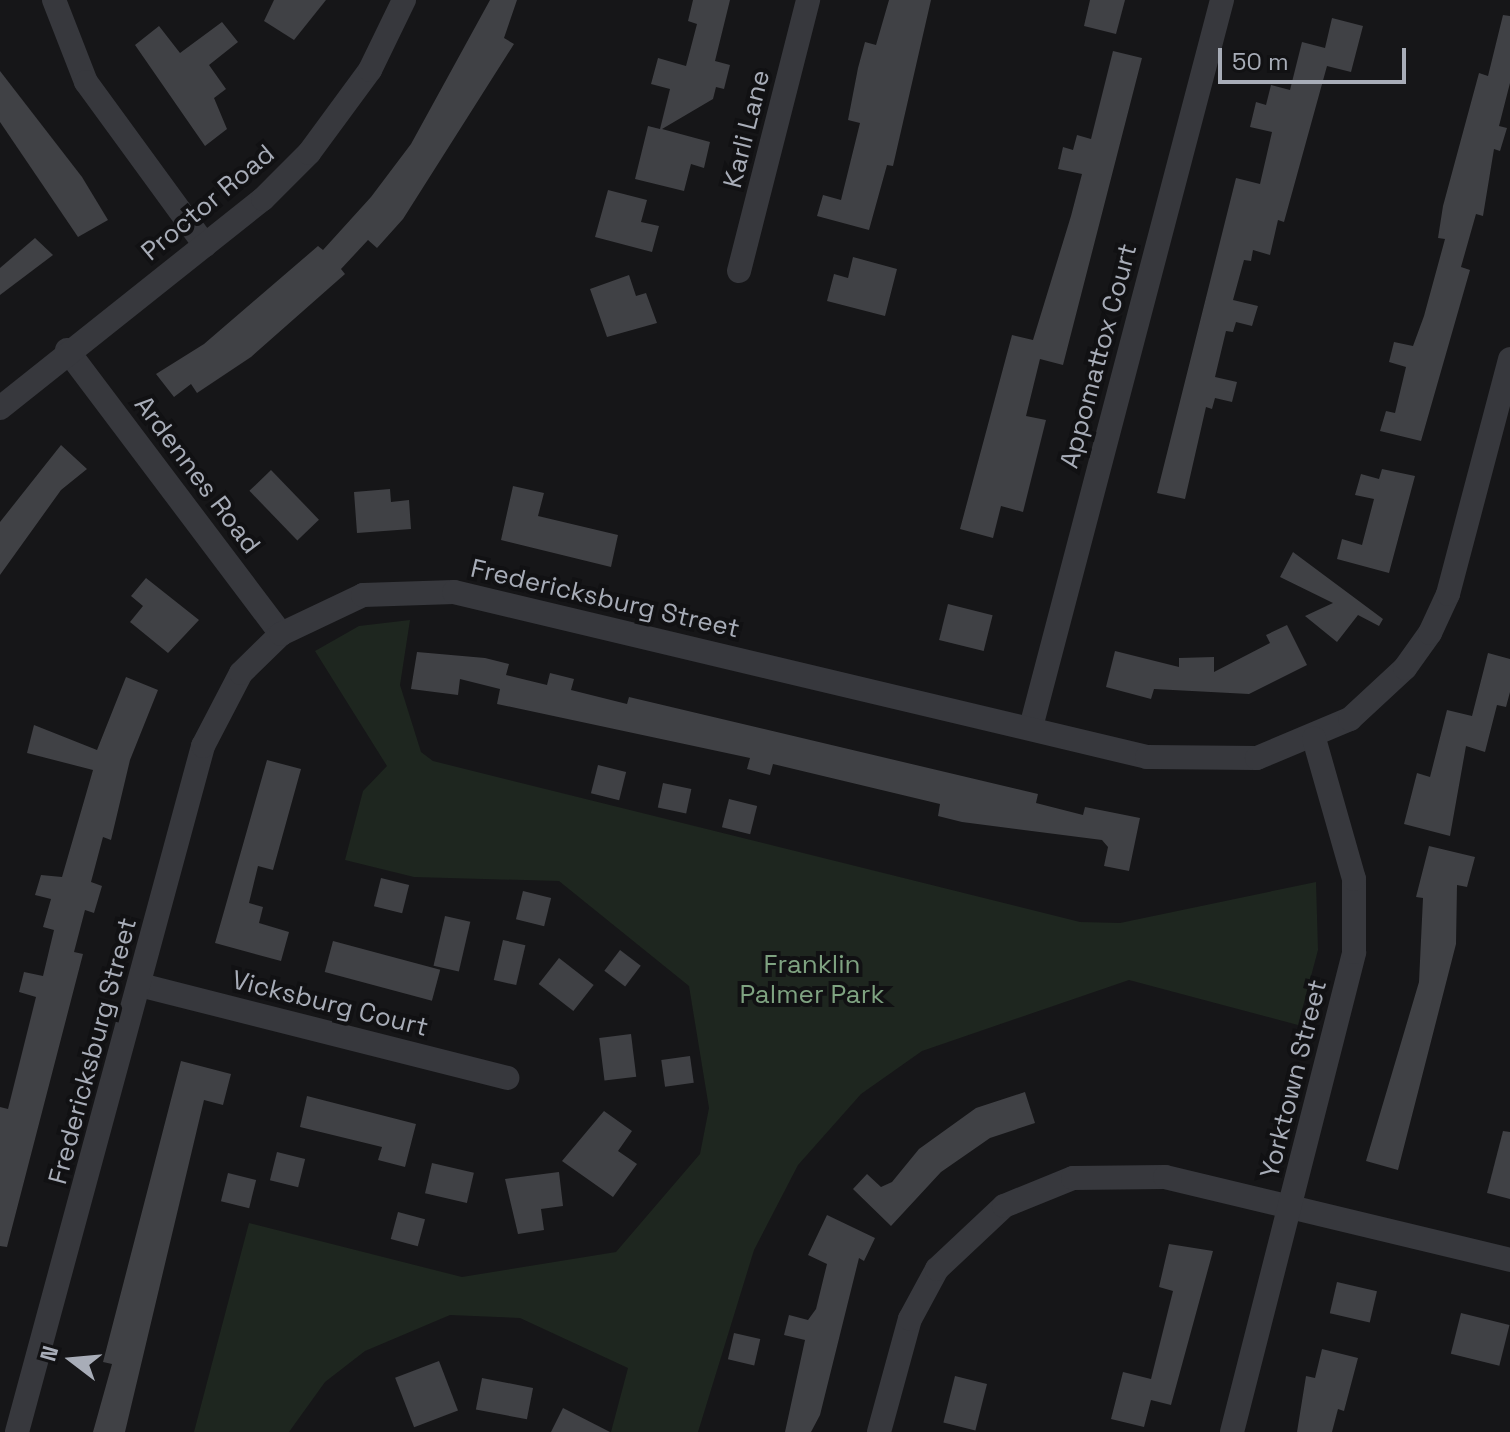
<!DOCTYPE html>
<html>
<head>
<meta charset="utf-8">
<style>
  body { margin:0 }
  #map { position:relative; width:1510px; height:1432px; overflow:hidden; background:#161618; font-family:"Space Grotesk",sans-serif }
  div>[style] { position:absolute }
  .green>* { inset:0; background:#1e261f }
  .building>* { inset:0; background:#404145; transform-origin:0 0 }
  .street>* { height:24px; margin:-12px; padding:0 12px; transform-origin:12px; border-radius:12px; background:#37383d }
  span { translate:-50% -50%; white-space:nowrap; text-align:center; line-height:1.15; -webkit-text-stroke:8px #111113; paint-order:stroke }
  .street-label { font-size:26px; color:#a8adb8 }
  .park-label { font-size:26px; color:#7fa381 }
  .north { position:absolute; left:32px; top:1320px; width:80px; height:80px; -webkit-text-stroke:6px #111113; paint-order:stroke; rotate:286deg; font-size:22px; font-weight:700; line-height:32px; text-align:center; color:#a8adb8 }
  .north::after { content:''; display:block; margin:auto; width:28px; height:36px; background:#a8adb8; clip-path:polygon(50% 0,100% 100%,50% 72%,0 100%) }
  .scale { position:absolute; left:1218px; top:48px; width:188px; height:36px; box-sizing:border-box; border:4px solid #a8adb8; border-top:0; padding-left:10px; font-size:24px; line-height:28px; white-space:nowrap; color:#a8adb8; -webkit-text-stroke:6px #111113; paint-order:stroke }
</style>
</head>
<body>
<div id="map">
  <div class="green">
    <i style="clip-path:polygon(410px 620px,400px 685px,421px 752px,433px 761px,1080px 922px,1120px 923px,1316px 882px,1318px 950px,1298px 1025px,1129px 980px,922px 1051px,861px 1094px,798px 1165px,754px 1250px,698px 1432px,611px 1432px,628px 1368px,520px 1318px,450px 1315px,365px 1351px,325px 1382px,289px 1432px,194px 1432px,249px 1223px,462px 1277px,616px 1252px,700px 1154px,709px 1108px,689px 986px,559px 881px,414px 877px,345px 860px,363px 791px,387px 766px,315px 651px,359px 626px)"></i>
  </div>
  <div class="building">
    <i style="clip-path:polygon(274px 0,326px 0,294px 40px,264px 21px)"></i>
    <i style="clip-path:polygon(490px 0,517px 0,504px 38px,514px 44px,403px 219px,377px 248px,368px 240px,341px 269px,345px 274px,251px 357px,197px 393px,191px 384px,174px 397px,156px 374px,204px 344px,318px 246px,323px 250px,371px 197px,411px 144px)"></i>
    <i style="clip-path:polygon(693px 0,730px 0,715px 61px,730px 65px,724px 89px,716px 87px,713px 99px,662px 129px,710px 142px,704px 168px,691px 164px,684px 191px,635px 179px,648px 126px,660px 129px,670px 89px,651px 84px,658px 58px,686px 66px,697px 24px,688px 21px)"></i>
    <i style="clip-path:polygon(889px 0,931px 0,893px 166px,887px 165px,869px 230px,817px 216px,823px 195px,841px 200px,860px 123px,848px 120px,858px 68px,865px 42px,876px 45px)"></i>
    <i style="clip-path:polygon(1090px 0,1125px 0,1116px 34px,1084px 26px)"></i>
    <i style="clip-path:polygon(1503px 15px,1510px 16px,1510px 83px,1499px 126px,1507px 128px,1500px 151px,1494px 149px,1483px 216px,1476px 214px,1461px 267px,1470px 270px,1421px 441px,1380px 431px,1386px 411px,1395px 413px,1406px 367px,1389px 362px,1394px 342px,1413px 346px,1424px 316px,1445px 239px,1438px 238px,1443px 206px,1479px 73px,1488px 76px)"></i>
    <i style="clip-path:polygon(1332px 18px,1363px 26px,1351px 72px,1327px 66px,1284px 222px,1278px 220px,1270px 255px,1253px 250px,1251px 261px,1244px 260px,1233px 300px,1258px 306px,1252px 326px,1236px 322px,1233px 332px,1226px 331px,1215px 377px,1237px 382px,1232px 402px,1215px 398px,1212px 409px,1206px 407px,1185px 499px,1157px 493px,1236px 178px,1260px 184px,1272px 132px,1250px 127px,1256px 102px,1266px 105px,1271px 85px,1290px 90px,1302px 42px,1325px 48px)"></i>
    <i style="clip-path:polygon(222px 22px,238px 42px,209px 65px,226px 89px,214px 98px,227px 129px,205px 146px,135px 45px,159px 26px,180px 53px)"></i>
    <i style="clip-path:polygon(1113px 51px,1142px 58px,1063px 365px,1040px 359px,1026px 416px,1046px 420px,1023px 512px,1001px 506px,993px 538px,960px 529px,1012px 335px,1033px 340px,1071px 216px,1082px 174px,1058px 169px,1063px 147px,1073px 150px,1077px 135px,1091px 139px)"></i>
    <i style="clip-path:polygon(0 71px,82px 177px,108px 220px,78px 237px,0 122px)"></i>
    <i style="clip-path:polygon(608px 190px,647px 200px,641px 222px,659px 226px,652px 252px,595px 237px)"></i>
    <i style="clip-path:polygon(35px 238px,53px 255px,0 295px,0 268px)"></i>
    <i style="clip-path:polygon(853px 257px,897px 269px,885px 316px,827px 301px,834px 274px,848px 278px)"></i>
    <i style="clip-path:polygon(629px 275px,636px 296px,646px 293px,657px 323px,607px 337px,590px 289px)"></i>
    <i style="clip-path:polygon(61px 445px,87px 469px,61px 490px,0 575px,0 522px)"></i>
    <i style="clip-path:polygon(1382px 469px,1415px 476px,1389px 573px,1337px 559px,1342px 539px,1362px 545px,1374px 499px,1355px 495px,1361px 474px,1379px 479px)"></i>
    <i style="left:271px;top:470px;width:69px;height:30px;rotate:46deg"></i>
    <i style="clip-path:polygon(513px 486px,544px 493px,538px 516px,618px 535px,611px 567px,501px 540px)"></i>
    <i style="clip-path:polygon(390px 489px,391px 502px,409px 500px,411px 529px,357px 533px,354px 492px)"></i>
    <i style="clip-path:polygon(1293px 552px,1383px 619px,1379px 626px,1358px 615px,1337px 642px,1305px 616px,1333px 603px,1280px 577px)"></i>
    <i style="clip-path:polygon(146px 578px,199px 620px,168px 653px,130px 622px,143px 606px,131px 596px)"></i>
    <i style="left:948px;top:604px;width:46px;height:37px;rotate:14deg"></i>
    <i style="clip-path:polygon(1287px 625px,1307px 665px,1249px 694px,1154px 689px,1151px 699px,1106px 687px,1115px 651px,1179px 667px,1179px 658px,1214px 657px,1214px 672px,1270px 643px,1266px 635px)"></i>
    <i style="clip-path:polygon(417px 652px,485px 658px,509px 664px,506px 675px,547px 685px,550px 673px,574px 679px,571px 690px,627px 704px,629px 697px,1038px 794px,1036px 803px,1083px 815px,1085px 807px,1140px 818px,1129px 871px,1104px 866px,1108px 847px,1102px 840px,962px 822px,938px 816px,940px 804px,773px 764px,770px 775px,747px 769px,750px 758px,497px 704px,500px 689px,460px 679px,458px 695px,411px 689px)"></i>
    <i style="clip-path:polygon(1488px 653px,1510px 659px,1510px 692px,1506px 707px,1497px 705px,1485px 752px,1466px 746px,1450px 836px,1404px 824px,1417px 773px,1430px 777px,1447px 710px,1472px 716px)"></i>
    <i style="clip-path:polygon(126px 677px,158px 690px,130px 760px,111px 840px,103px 837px,91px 882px,102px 886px,94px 913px,85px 910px,74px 952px,83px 954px,7px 1247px,0 1246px,0 1107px,8px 1109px,36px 997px,19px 992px,24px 972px,43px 976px,54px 930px,43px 927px,51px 899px,35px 895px,41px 875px,62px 877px,93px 770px,27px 753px,34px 725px,97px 750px)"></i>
    <i style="clip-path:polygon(267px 760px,301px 769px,273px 870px,258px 866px,249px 903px,263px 907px,259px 923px,289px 932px,281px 961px,215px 943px)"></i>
    <i style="left:598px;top:765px;width:29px;height:29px;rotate:14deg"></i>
    <i style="left:663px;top:783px;width:29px;height:25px;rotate:12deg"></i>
    <i style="left:729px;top:799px;width:29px;height:29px;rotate:14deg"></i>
    <i style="clip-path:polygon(1429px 846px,1475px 857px,1467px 887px,1457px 885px,1456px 944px,1398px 1170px,1366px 1161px,1419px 982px,1423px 898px,1416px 897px)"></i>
    <i style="left:381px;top:878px;width:29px;height:29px;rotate:14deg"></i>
    <i style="left:523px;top:891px;width:29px;height:29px;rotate:14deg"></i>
    <i style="left:445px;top:916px;width:26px;height:51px;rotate:13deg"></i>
    <i style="left:503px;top:940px;width:23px;height:41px;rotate:13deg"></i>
    <i style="left:333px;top:941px;width:111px;height:32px;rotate:15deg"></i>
    <i style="left:620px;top:950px;width:26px;height:26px;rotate:37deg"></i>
    <i style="left:559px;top:958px;width:44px;height:33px;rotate:38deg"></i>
    <i style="left:631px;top:1034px;width:43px;height:32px;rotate:83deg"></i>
    <i style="left:690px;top:1056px;width:27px;height:29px;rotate:82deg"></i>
    <i style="clip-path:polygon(181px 1061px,231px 1074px,223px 1105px,204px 1100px,125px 1432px,93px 1432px,112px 1364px,103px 1362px)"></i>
    <i style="clip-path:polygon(1025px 1092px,1035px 1123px,990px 1138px,941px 1172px,891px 1226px,853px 1189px,867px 1174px,881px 1187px,892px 1182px,919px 1149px,976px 1108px)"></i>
    <i style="clip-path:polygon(307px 1096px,416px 1124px,405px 1167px,378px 1160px,382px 1147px,300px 1127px)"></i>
    <i style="clip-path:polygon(604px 1111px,632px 1131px,618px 1151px,637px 1164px,613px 1197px,562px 1161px)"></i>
    <i style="clip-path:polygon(1503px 1131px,1510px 1132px,1510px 1199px,1487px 1193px)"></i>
    <i style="left:277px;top:1152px;width:29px;height:29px;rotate:14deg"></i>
    <i style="left:432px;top:1163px;width:43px;height:31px;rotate:13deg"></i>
    <i style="clip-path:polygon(559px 1172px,563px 1206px,541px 1209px,544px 1230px,518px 1234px,505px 1179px)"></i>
    <i style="left:228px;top:1173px;width:29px;height:29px;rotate:14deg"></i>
    <i style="left:398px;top:1212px;width:28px;height:28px;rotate:15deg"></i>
    <i style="clip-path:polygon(827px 1215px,875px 1238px,864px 1261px,859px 1258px,820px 1415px,811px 1432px,785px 1432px,805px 1340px,784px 1335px,789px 1315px,808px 1320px,816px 1309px,827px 1264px,808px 1255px)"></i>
    <i style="clip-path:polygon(1169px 1244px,1213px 1251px,1171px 1405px,1151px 1400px,1144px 1427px,1111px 1419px,1123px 1372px,1151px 1379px,1173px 1291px,1159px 1287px)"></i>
    <i style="left:1337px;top:1282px;width:41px;height:32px;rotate:13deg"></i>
    <i style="left:1461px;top:1313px;width:50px;height:42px;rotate:14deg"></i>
    <i style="left:734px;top:1333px;width:27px;height:27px;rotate:13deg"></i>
    <i style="clip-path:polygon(1322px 1349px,1358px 1358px,1344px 1411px,1338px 1409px,1332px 1432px,1297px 1432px,1306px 1376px,1315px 1378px)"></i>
    <i style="left:439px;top:1361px;width:53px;height:47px;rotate:69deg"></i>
    <i style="left:955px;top:1376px;width:33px;height:48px;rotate:14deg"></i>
    <i style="left:482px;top:1378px;width:52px;height:32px;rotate:11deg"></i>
    <i style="clip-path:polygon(563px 1408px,610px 1432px,551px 1432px)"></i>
  </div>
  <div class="street">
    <i style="left:54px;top:0;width:88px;rotate:68.7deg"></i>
    <i style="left:86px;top:82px;width:202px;rotate:53.9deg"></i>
    <i style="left:739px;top:271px;width:280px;rotate:-75.7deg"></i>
    <i style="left:67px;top:350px;width:356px;rotate:53deg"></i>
    <i style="left:0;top:408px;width:336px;rotate:-38.5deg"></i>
    <i style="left:263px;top:199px;width:65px;rotate:-45deg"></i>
    <i style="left:309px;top:153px;width:103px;rotate:-53.7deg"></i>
    <i style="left:370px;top:70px;width:78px;rotate:-64.1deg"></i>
    <i style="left:1031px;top:727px;width:752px;rotate:-75.28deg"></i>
    <i style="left:140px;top:985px;width:379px;rotate:14.2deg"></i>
    <i style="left:17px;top:1432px;width:711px;rotate:-74.83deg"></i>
    <i style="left:203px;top:746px;width:82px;rotate:-62.5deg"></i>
    <i style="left:241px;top:673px;width:56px;rotate:-44.3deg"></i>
    <i style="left:281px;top:634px;width:91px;rotate:-25.4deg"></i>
    <i style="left:363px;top:595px;width:91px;rotate:-1.9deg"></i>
    <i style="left:454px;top:592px;width:712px;rotate:13.39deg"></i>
    <i style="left:1147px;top:757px;width:110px;rotate:0.5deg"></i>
    <i style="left:1257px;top:758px;width:101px;rotate:-22.8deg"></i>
    <i style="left:1350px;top:719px;width:75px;rotate:-42.8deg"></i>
    <i style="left:1405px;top:668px;width:43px;rotate:-54.5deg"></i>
    <i style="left:1430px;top:633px;width:43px;rotate:-65.2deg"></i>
    <i style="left:1448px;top:594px;width:243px;rotate:-75.2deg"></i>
    <i style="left:879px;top:1432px;width:117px;rotate:-74.7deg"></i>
    <i style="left:910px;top:1319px;width:57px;rotate:-61.6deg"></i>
    <i style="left:937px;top:1269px;width:92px;rotate:-43.2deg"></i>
    <i style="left:1004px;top:1206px;width:74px;rotate:-22.1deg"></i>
    <i style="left:1073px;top:1178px;width:92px;rotate:-0.6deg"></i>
    <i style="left:1165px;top:1177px;width:355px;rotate:13.5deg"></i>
    <i style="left:1232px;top:1432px;width:495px;rotate:-75.7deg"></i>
    <i style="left:1354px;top:952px;width:73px;rotate:-90deg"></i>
    <i style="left:1354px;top:879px;width:146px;rotate:-105.9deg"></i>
  </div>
  <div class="street-label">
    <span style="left:747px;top:129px;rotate:-76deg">Karli Lane</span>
    <span style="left:208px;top:203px;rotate:-40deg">Proctor Road</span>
    <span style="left:1099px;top:356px;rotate:-75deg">Appomattox Court</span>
    <span style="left:197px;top:475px;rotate:53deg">Ardennes Road</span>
    <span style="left:605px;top:599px;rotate:13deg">Fredericksburg Street</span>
    <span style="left:330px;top:1004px;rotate:14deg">Vicksburg Court</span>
    <span style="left:93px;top:1051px;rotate:-75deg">Fredericksburg Street</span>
    <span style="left:1294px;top:1079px;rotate:-76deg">Yorktown Street</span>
  </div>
  <div class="park-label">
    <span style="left:812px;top:980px">Franklin<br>Palmer Park</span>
  </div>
  <div class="north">N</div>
  <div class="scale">50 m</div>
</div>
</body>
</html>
